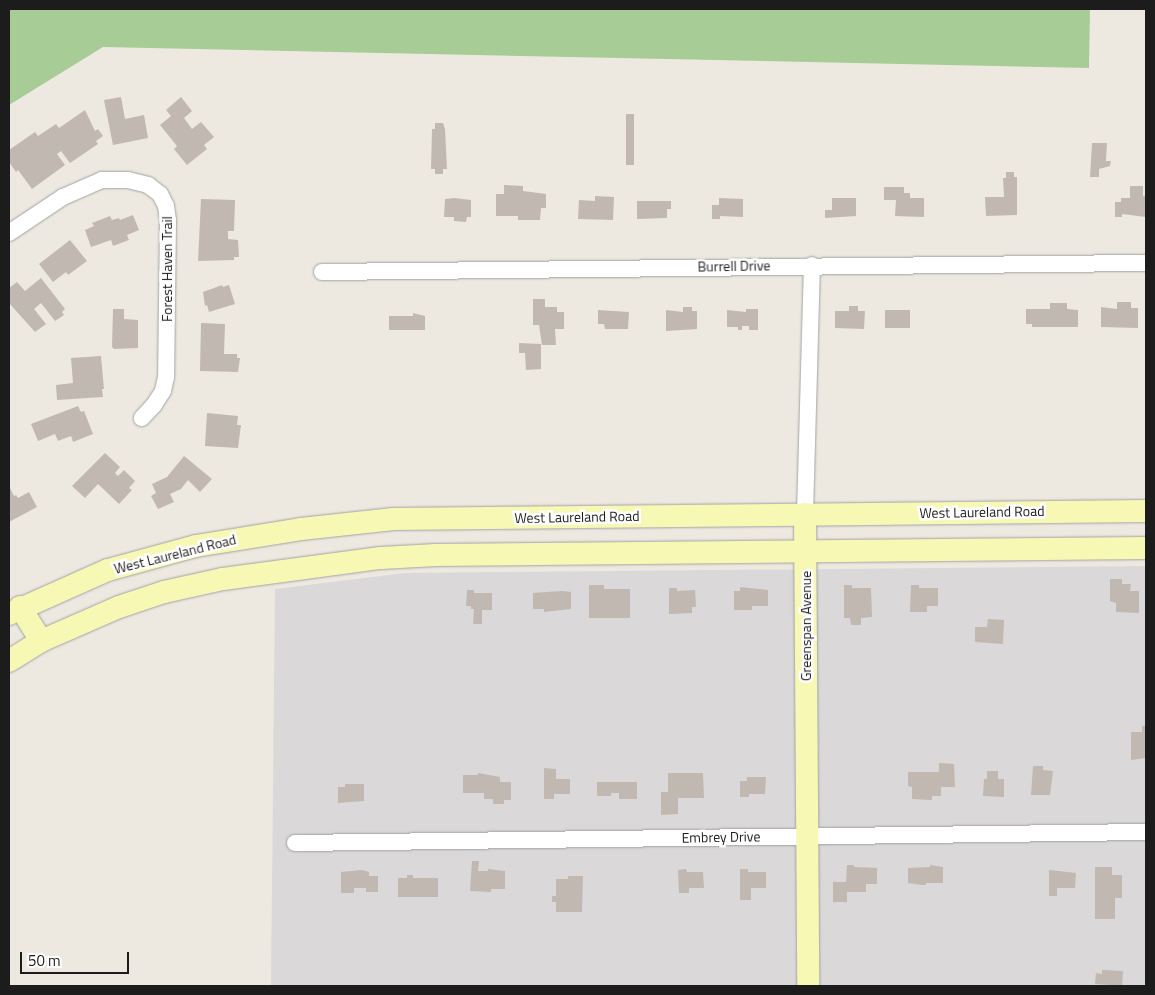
<!DOCTYPE html>
<html>
<head>
<meta charset="utf-8">
<style>
  body { margin:0 }
  #map { position:relative; width:1155px; height:995px; overflow:hidden; background:#ede9e1; font-family:"Titillium Web",sans-serif }
  div>[style] { position:absolute }
  .residential>* { inset:0; background:#dad8d8 }
  .forest>* { inset:0; background:#a7cc96 }
  .building>* { inset:0; background:#c1b8b1; transform-origin:0 0 }
  .roads { filter:drop-shadow(0 0 1px #a3a3a3) drop-shadow(0 0 1px #a3a3a3) }
  .street>* { height:16px; margin:-8px; padding:0 8px; transform-origin:8px; border-radius:8px; background:#fff }
  .secondary>* { height:22px; margin:-11px; padding:0 11px; transform-origin:11px; border-radius:11px; background:#f6f8b4 }
  span { translate:-50% -50%; white-space:nowrap; text-align:center; line-height:1.15; -webkit-text-stroke:5px #fff; paint-order:stroke }
  .street-label { font-size:14px; color:#1c1c1c }
  .frame { position:absolute; inset:0; border:10px solid #1c1c1c; pointer-events:none }
  .scale { position:absolute; left:20px; top:952px; width:109px; height:22px; box-sizing:border-box; border:2px solid #1c1c1c; border-top:0; padding-left:6px; font-size:15px; line-height:18px; white-space:nowrap; color:#1c1c1c; -webkit-text-stroke:4px #fff; paint-order:stroke }
</style>
</head>
<body>
<div id="map">
  <div class="residential">
    <i style="clip-path:polygon(1146px 566px,1146px 986px,271px 986px,275px 589px,405px 573px)"></i>
  </div>
  <div class="forest">
    <i style="clip-path:polygon(9px 9px,1090px 9px,1089px 68px,103px 47px,9px 105px)"></i>
  </div>
  <div class="building">
    <i style="clip-path:polygon(121px 97px,125px 119px,144px 115px,148px 138px,113px 145px,104px 100px)"></i>
    <i style="clip-path:polygon(181px 97px,192px 111px,184px 118px,192px 129px,201px 122px,214px 137px,204px 145px,207px 149px,187px 165px,174px 149px,177px 146px,160px 125px,171px 116px,166px 110px)"></i>
    <i style="clip-path:polygon(85px 110px,95px 131px,98px 129px,103px 136px,96px 141px,98px 144px,70px 163px,61px 151px,57px 154px,65px 165px,32px 189px,18px 170px,16px 172px,9px 162px,9px 150px,35px 132px,38px 136px,56px 124px,59px 128px)"></i>
    <i style="left:626px;top:114px;width:8px;height:51px"></i>
    <i style="clip-path:polygon(435px 123px,443px 123px,445px 129px,447px 169px,443px 169px,443px 174px,435px 174px,435px 169px,431px 169px,432px 129px,435px 129px)"></i>
    <i style="clip-path:polygon(1092px 143px,1107px 143px,1106px 161px,1111px 161px,1110px 166px,1099px 169px,1099px 177px,1090px 177px)"></i>
    <i style="clip-path:polygon(1006px 172px,1014px 172px,1014px 177px,1017px 177px,1017px 215px,986px 216px,985px 197px,1004px 197px,1003px 178px,1006px 178px)"></i>
    <i style="clip-path:polygon(504px 185px,523px 186px,523px 191px,546px 194px,546px 208px,541px 208px,540px 220px,518px 220px,518px 216px,496px 216px,496px 194px,504px 194px)"></i>
    <i style="clip-path:polygon(1130px 186px,1143px 186px,1143px 196px,1146px 196px,1146px 217px,1122px 214px,1122px 217px,1115px 217px,1115px 202px,1121px 202px,1121px 198px,1130px 198px)"></i>
    <i style="clip-path:polygon(884px 187px,904px 187px,904px 193px,910px 193px,910px 198px,924px 198px,924px 217px,895px 216px,896px 200px,884px 200px)"></i>
    <i style="clip-path:polygon(595px 196px,614px 197px,613px 220px,578px 219px,579px 200px,595px 201px)"></i>
    <i style="clip-path:polygon(454px 198px,471px 200px,471px 217px,467px 217px,466px 222px,454px 221px,454px 217px,444px 217px,445px 199px)"></i>
    <i style="clip-path:polygon(719px 198px,743px 199px,743px 217px,720px 216px,720px 219px,712px 219px,712px 205px,719px 205px)"></i>
    <i style="clip-path:polygon(832px 198px,856px 198px,856px 216px,825px 218px,825px 210px,832px 210px)"></i>
    <i style="clip-path:polygon(201px 199px,235px 200px,234px 231px,228px 231px,228px 239px,238px 240px,239px 257px,234px 257px,234px 260px,198px 261px)"></i>
    <i style="clip-path:polygon(637px 201px,671px 201px,671px 209px,667px 209px,667px 218px,637px 219px)"></i>
    <i style="clip-path:polygon(133px 215px,139px 230px,127px 235px,129px 240px,113px 246px,111px 240px,91px 247px,85px 230px,94px 226px,92px 223px,110px 216px,112px 220px,119px 218px,120px 220px)"></i>
    <i style="clip-path:polygon(70px 240px,87px 261px,68px 275px,66px 272px,53px 282px,39px 264px)"></i>
    <i style="clip-path:polygon(41px 278px,65px 309px,62px 312px,64px 315px,55px 321px,41px 303px,34px 309px,46px 324px,35px 332px,9px 303px,9px 288px,17px 282px,25px 291px)"></i>
    <i style="clip-path:polygon(222px 285px,223px 287px,229px 285px,235px 304px,209px 312px,207px 305px,205px 306px,203px 292px)"></i>
    <i style="clip-path:polygon(533px 299px,545px 299px,545px 307px,557px 307px,557px 312px,564px 312px,564px 329px,555px 329px,556px 345px,542px 345px,539px 325px,533px 325px)"></i>
    <i style="clip-path:polygon(1117px 302px,1131px 302px,1131px 308px,1138px 308px,1138px 328px,1101px 327px,1101px 307px,1117px 309px)"></i>
    <i style="clip-path:polygon(1050px 303px,1067px 303px,1067px 309px,1078px 310px,1078px 327px,1032px 327px,1032px 324px,1026px 324px,1026px 309px,1050px 309px)"></i>
    <i style="clip-path:polygon(849px 306px,858px 306px,858px 311px,865px 311px,864px 329px,835px 328px,835px 311px,849px 311px)"></i>
    <i style="clip-path:polygon(683px 307px,692px 307px,692px 311px,697px 311px,697px 329px,666px 331px,666px 310px,683px 312px)"></i>
    <i style="clip-path:polygon(113px 309px,124px 309px,124px 319px,138px 320px,138px 348px,114px 349px,112px 347px)"></i>
    <i style="clip-path:polygon(746px 309px,758px 309px,758px 330px,749px 330px,749px 326px,742px 326px,742px 330px,738px 330px,738px 327px,727px 327px,727px 310px,746px 312px)"></i>
    <i style="clip-path:polygon(598px 310px,629px 312px,628px 329px,605px 329px,604px 324px,598px 324px)"></i>
    <i style="left:885px;top:310px;width:25px;height:18px"></i>
    <i style="clip-path:polygon(413px 313px,425px 316px,425px 330px,389px 330px,389px 316px,413px 316px)"></i>
    <i style="clip-path:polygon(201px 323px,225px 324px,224px 354px,237px 354px,237px 358px,240px 358px,238px 372px,200px 371px)"></i>
    <i style="clip-path:polygon(519px 343px,541px 344px,541px 369px,526px 370px,525px 353px,519px 353px)"></i>
    <i style="clip-path:polygon(101px 356px,104px 389px,102px 389px,103px 397px,57px 400px,56px 385px,73px 383px,71px 358px)"></i>
    <i style="clip-path:polygon(78px 406px,81px 412px,84px 411px,93px 434px,73px 442px,71px 436px,58px 441px,55px 434px,38px 441px,31px 424px)"></i>
    <i style="clip-path:polygon(207px 413px,238px 416px,237px 425px,241px 425px,238px 448px,205px 446px)"></i>
    <i style="clip-path:polygon(105px 453px,120px 467px,115px 473px,118px 476px,124px 470px,135px 481px,129px 488px,132px 490px,119px 504px,98px 484px,85px 498px,72px 486px)"></i>
    <i style="clip-path:polygon(184px 456px,212px 479px,200px 492px,188px 480px,181px 489px,170px 494px,174px 502px,158px 509px,151px 496px,156px 493px,152px 484px,167px 477px)"></i>
    <i style="clip-path:polygon(9px 486px,14px 496px,16px 495px,18px 498px,29px 492px,37px 507px,9px 522px)"></i>
    <i style="clip-path:polygon(1110px 579px,1122px 579px,1122px 584px,1131px 584px,1130px 591px,1139px 591px,1139px 613px,1116px 612px,1116px 603px,1110px 601px)"></i>
    <i style="clip-path:polygon(589px 585px,604px 585px,604px 589px,630px 589px,630px 618px,589px 618px)"></i>
    <i style="clip-path:polygon(844px 585px,852px 585px,852px 588px,871px 588px,872px 617px,861px 618px,861px 625px,851px 625px,850px 618px,844px 618px)"></i>
    <i style="clip-path:polygon(911px 585px,919px 585px,919px 588px,938px 588px,938px 606px,927px 606px,927px 612px,910px 612px)"></i>
    <i style="clip-path:polygon(740px 587px,768px 590px,768px 606px,752px 606px,752px 610px,734px 610px,734px 591px,740px 591px)"></i>
    <i style="clip-path:polygon(669px 588px,677px 588px,677px 591px,695px 590px,696px 607px,692px 607px,692px 613px,669px 614px)"></i>
    <i style="clip-path:polygon(467px 590px,474px 590px,474px 593px,492px 593px,492px 610px,482px 610px,482px 624px,473px 624px,474px 609px,471px 609px,471px 606px,466px 606px)"></i>
    <i style="clip-path:polygon(562px 591px,571px 592px,571px 609px,544px 612px,544px 609px,533px 609px,533px 593px)"></i>
    <i style="clip-path:polygon(988px 619px,1004px 620px,1003px 644px,975px 642px,975px 627px,987px 627px)"></i>
    <i style="clip-path:polygon(1142px 726px,1146px 726px,1146px 758px,1131px 760px,1131px 732px,1142px 732px)"></i>
    <i style="clip-path:polygon(939px 763px,954px 764px,955px 787px,941px 787px,941px 796px,932px 796px,932px 800px,912px 799px,912px 787px,908px 786px,908px 772px,939px 772px)"></i>
    <i style="clip-path:polygon(1033px 766px,1043px 766px,1043px 770px,1053px 771px,1050px 795px,1031px 795px)"></i>
    <i style="clip-path:polygon(544px 768px,556px 769px,556px 779px,570px 779px,570px 794px,554px 794px,554px 799px,544px 799px)"></i>
    <i style="clip-path:polygon(987px 771px,998px 771px,998px 779px,1004px 779px,1004px 797px,983px 796px,984px 779px,987px 779px)"></i>
    <i style="clip-path:polygon(478px 773px,500px 777px,500px 782px,511px 782px,511px 800px,504px 800px,504px 804px,493px 804px,493px 799px,484px 799px,484px 793px,463px 793px,463px 775px,478px 775px)"></i>
    <i style="clip-path:polygon(668px 773px,703px 773px,704px 798px,678px 798px,678px 814px,661px 815px,661px 792px,668px 792px)"></i>
    <i style="clip-path:polygon(747px 777px,766px 777px,765px 794px,749px 794px,749px 797px,740px 797px,740px 781px,747px 781px)"></i>
    <i style="clip-path:polygon(597px 782px,637px 782px,637px 799px,619px 799px,619px 793px,611px 793px,611px 796px,597px 796px)"></i>
    <i style="clip-path:polygon(345px 784px,364px 784px,364px 801px,338px 803px,338px 787px,345px 787px)"></i>
    <i style="clip-path:polygon(472px 861px,479px 861px,478px 871px,488px 871px,488px 869px,505px 871px,505px 889px,491px 889px,491px 892px,470px 891px)"></i>
    <i style="clip-path:polygon(847px 865px,854px 865px,854px 867px,877px 868px,877px 884px,866px 884px,866px 892px,847px 892px,847px 902px,833px 902px,833px 882px,846px 882px)"></i>
    <i style="clip-path:polygon(930px 865px,943px 867px,943px 883px,926px 883px,926px 885px,922px 885px,908px 883px,908px 868px,930px 867px)"></i>
    <i style="clip-path:polygon(1095px 867px,1112px 867px,1112px 875px,1122px 875px,1122px 898px,1115px 898px,1115px 919px,1095px 919px)"></i>
    <i style="clip-path:polygon(686px 869px,687px 872px,703px 872px,704px 888px,689px 888px,689px 893px,679px 893px,678px 870px)"></i>
    <i style="clip-path:polygon(740px 869px,748px 869px,748px 872px,766px 872px,766px 888px,751px 888px,751px 900px,740px 900px)"></i>
    <i style="clip-path:polygon(362px 870px,369px 872px,369px 876px,378px 876px,378px 892px,366px 892px,366px 888px,354px 888px,354px 893px,341px 893px,341px 872px)"></i>
    <i style="clip-path:polygon(1049px 870px,1076px 873px,1075px 888px,1057px 888px,1057px 896px,1049px 896px)"></i>
    <i style="clip-path:polygon(407px 875px,413px 875px,413px 878px,438px 878px,438px 897px,398px 897px,398px 878px,407px 878px)"></i>
    <i style="clip-path:polygon(568px 876px,583px 876px,582px 912px,556px 912px,556px 902px,552px 902px,552px 896px,556px 896px,556px 879px,568px 879px)"></i>
    <i style="clip-path:polygon(1102px 970px,1123px 971px,1122px 986px,1095px 984px,1096px 973px,1102px 974px)"></i>
  </div>
  <div class="roads">
    <div class="street">
      <i style="left:9px;top:233px;width:65px;rotate:-33.7deg"></i>
      <i style="left:63px;top:197px;width:43px;rotate:-23.6deg"></i>
      <i style="left:102px;top:180px;width:26px"></i>
      <i style="left:128px;top:180px;width:21px;rotate:14deg"></i>
      <i style="left:148px;top:185px;width:15px;rotate:37deg"></i>
      <i style="left:160px;top:194px;width:13px;rotate:63deg"></i>
      <i style="left:166px;top:206px;width:14px;rotate:82deg"></i>
      <i style="left:168px;top:220px;width:157px;rotate:90.7deg"></i>
      <i style="left:166px;top:377px;width:14px;rotate:102deg"></i>
      <i style="left:163px;top:391px;width:17px;rotate:123deg"></i>
      <i style="left:154px;top:405px;width:18px;rotate:133deg"></i>
      <i style="left:322px;top:272px;width:824px;rotate:-0.63deg"></i>
      <i style="left:805px;top:514px;width:249px;rotate:-88.4deg"></i>
      <i style="left:295px;top:843px;width:851px;rotate:-0.74deg"></i>
    </div>
    <div class="secondary">
      <i style="left:805px;top:514px;width:472px;rotate:89.6deg"></i>
      <i style="left:20px;top:607px;width:40px;rotate:58deg"></i>
      <i style="left:9px;top:614px;width:108px;rotate:-24deg"></i>
      <i style="left:108px;top:570px;width:91px;rotate:-15.3deg"></i>
      <i style="left:196px;top:546px;width:106px;rotate:-9.2deg"></i>
      <i style="left:301px;top:529px;width:93px;rotate:-6.2deg"></i>
      <i style="left:393px;top:519px;width:753px;rotate:-0.61deg"></i>
      <i style="left:9px;top:661px;width:38px;rotate:-32deg"></i>
      <i style="left:41px;top:641px;width:85px;rotate:-23.6deg"></i>
      <i style="left:119px;top:607px;width:47px;rotate:-18.4deg"></i>
      <i style="left:164px;top:592px;width:60px;rotate:-12.4deg"></i>
      <i style="left:223px;top:579px;width:159px;rotate:-7.6deg"></i>
      <i style="left:381px;top:558px;width:55px;rotate:-3.1deg"></i>
      <i style="left:436px;top:555px;width:710px;rotate:-0.56deg"></i>
    </div>
  </div>
  <div class="street-label">
    <span style="left:734px;top:266px;rotate:-1deg">Burrell Drive</span>
    <span style="left:167px;top:269px;rotate:-90deg">Forest Haven Trail</span>
    <span style="left:982px;top:512px;rotate:-1deg">West Laureland Road</span>
    <span style="left:577px;top:517px;rotate:-1deg">West Laureland Road</span>
    <span style="left:175px;top:554px;rotate:-14deg">West Laureland Road</span>
    <span style="left:806px;top:626px;rotate:-90deg">Greenspan Avenue</span>
    <span style="left:721px;top:837px;rotate:-1deg">Embrey Drive</span>
  </div>
  <div class="frame"></div>
  <div class="scale">50 m</div>
</div>
</body>
</html>
